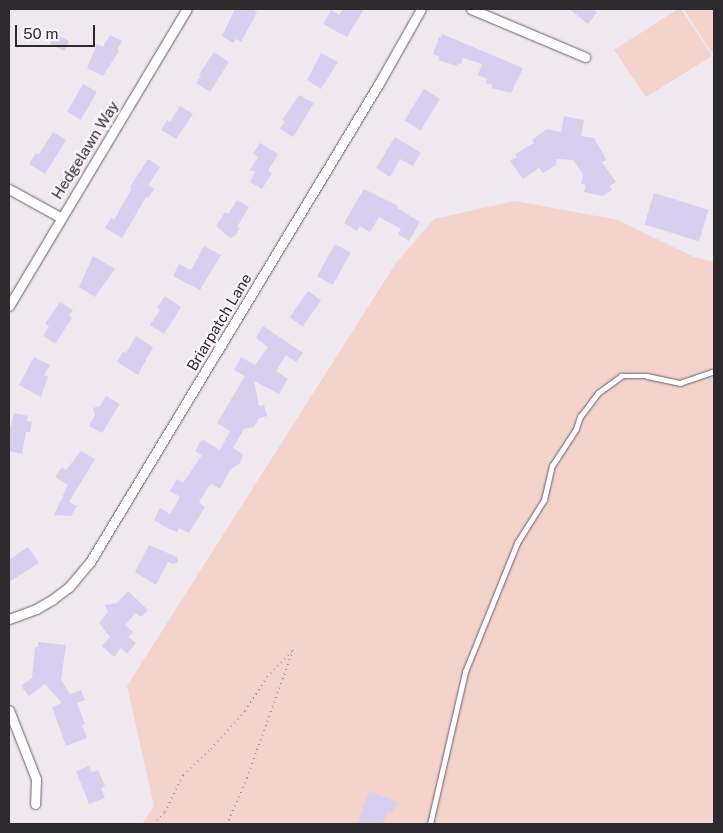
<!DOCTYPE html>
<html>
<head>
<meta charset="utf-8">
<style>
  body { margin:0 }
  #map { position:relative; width:723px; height:833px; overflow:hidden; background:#efe8ee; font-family:"Public Sans",sans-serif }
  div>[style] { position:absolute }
  .green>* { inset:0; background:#f3d3cc }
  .building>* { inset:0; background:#d7cfef; transform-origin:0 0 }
  .path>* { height:2px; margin-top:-1px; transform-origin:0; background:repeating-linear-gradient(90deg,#9f999e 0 1px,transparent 0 5px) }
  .roads { filter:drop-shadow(0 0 1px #686268) drop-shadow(0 0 1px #686268) }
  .lane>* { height:4.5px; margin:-2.25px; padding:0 2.25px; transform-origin:2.25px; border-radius:2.25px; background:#fff }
  .street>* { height:9px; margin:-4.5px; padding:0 4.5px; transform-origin:4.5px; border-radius:4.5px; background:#fff }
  span { translate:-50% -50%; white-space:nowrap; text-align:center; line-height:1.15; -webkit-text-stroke:4.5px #fcf5fc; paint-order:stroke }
  .street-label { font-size:15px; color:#2d2a2d }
  .frame { position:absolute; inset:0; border:10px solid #2d2a2d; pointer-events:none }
  .scale { position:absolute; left:15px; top:25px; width:80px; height:22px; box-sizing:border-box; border:2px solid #2d2a2d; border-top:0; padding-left:6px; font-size:15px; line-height:18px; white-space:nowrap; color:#2d2a2d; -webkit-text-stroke:4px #fcf5fc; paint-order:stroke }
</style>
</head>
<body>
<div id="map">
  <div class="green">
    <i style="clip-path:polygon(678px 9px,681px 9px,712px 56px,646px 97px,614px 50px)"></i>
    <i style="clip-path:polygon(684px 9px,714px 9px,714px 53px,711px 52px)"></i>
    <i style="clip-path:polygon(515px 201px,618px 220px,694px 257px,714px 262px,714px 824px,142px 824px,154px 806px,127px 686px,396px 263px,434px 219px)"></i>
  </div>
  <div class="building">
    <i style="clip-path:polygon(235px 9px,253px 9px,257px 12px,241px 42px,236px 39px,233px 43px,222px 36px)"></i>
    <i style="clip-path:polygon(343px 9px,364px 9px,347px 37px,323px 24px,331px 10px,339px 15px)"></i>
    <i style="clip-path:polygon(569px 9px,592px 9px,597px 12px,588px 24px)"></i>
    <i style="left:55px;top:34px;width:16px;height:11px;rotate:27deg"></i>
    <i style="clip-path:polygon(442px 34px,523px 68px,511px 93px,491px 88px,493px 85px,486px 83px,487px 79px,478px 75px,482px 64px,463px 58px,461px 64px,458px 63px,457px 66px,438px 60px,440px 57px,433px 54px,439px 37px,441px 38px)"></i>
    <i style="clip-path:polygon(110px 35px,122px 41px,117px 50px,119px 51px,103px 76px,87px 68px,97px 44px,103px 47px)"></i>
    <i style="clip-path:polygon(214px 52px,229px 62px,210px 92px,196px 83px,201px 76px,199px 75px)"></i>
    <i style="clip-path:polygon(321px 53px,338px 62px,321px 89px,307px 80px)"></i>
    <i style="left:83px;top:84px;width:16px;height:32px;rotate:30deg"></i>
    <i style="left:424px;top:89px;width:19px;height:37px;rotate:32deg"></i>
    <i style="clip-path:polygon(299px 95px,314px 103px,293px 137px,280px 129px,285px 121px,282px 120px)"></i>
    <i style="clip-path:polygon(180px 106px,193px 114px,176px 139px,161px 130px,167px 120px,170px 122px)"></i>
    <i style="clip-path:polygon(564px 116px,584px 120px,581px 136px,594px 138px,605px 157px,606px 160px,602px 162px,616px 182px,610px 186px,612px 190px,603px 196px,584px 192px,586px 185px,581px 184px,583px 174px,573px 160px,557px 159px,556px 165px,543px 173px,539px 168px,523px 179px,510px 161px,517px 157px,515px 154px,534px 143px,532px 140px,547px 129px,561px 132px)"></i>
    <i style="clip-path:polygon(53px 132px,66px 140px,45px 174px,29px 164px,36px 153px,39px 154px)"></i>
    <i style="clip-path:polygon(395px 137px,421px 153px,413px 166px,400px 159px,390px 177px,376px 168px)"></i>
    <i style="clip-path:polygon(260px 143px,278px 154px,268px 171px,272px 173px,262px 189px,250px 182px,255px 172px,250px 170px,258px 157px,253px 154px)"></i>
    <i style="clip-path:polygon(148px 159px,160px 167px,148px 185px,154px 189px,148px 198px,146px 197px,122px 238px,105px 228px,111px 218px,114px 220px,132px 188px,130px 187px)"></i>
    <i style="clip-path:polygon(364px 189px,398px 206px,397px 208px,420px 222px,409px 241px,398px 234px,401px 229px,379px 217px,370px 232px,360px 226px,357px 231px,344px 223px)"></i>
    <i style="left:654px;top:193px;width:57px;height:33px;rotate:17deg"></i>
    <i style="clip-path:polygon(237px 200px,249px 207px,237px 227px,240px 228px,235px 236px,230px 238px,216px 226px,225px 212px,228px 214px)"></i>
    <i style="left:335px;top:244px;width:18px;height:37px;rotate:29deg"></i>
    <i style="clip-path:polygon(204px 246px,221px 255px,200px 290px,173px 276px,179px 264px,191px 270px)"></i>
    <i style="clip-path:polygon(93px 256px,115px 269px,95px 297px,79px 287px)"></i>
    <i style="left:308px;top:291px;width:16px;height:32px;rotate:35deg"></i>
    <i style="clip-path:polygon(165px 296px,181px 307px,164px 334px,150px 325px,160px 310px,157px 308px)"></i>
    <i style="clip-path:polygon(60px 302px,73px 310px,69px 316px,72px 318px,55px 344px,43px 336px,49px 326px,45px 324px)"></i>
    <i style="clip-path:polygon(263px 326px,303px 353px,296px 362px,286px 355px,276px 371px,288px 379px,279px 394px,254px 381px,259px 406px,264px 405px,267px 416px,259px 418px,254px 427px,244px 429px,233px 448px,243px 454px,240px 463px,230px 470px,220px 489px,212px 484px,209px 486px,199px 502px,205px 507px,189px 533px,179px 528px,177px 532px,165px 527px,154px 520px,160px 508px,170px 514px,180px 497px,170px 491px,177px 479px,183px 483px,202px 455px,195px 451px,200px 442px,203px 440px,220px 450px,230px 431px,217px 423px,245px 376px,234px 370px,241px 357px,255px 365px,268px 347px,256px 338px)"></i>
    <i style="clip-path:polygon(136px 336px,153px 347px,138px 375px,117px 362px,123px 352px,126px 353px)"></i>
    <i style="clip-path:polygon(34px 357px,50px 365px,44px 375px,48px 377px,41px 397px,19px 385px)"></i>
    <i style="clip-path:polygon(106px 396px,120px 404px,102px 433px,89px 426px,95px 415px,93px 408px,100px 406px)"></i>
    <i style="clip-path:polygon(14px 413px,28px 416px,27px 421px,32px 422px,30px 432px,26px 432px,22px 454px,9px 451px,9px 426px,11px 426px)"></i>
    <i style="clip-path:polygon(81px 451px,95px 459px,69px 502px,77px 506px,71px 516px,54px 515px,68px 485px,55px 477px,62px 467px,66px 470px)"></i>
    <i style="clip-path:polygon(149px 545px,177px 557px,178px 562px,173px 564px,168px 562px,156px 585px,135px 572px)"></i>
    <i style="clip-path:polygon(28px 547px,39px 563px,9px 582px,9px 560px)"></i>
    <i style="clip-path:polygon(128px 591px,148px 610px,141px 617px,136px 613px,125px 625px,133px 632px,129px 637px,136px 643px,127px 654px,121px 648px,114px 657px,102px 646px,110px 637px,99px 623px,108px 612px,105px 605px,117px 603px)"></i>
    <i style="clip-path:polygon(38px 642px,66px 645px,61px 680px,70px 694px,81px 690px,85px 700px,77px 703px,85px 724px,82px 725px,87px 738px,66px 746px,52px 707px,62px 703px,45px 684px,29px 696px,21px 686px,32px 678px,35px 647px,38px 647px)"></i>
    <i style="clip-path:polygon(89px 766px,92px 772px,98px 770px,105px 786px,101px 788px,105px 798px,89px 804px,76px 771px)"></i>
    <i style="clip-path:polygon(369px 791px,397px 802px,392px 813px,388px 811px,383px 824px,357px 824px)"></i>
  </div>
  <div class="path">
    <i style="left:153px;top:824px;width:17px;rotate:-45deg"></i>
    <i style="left:165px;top:812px;width:41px;rotate:-64.1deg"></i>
    <i style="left:183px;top:775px;width:38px;rotate:-43deg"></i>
    <i style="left:211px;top:749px;width:51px;rotate:-48.2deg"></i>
    <i style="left:245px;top:711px;width:40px;rotate:-57.1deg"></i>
    <i style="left:267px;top:677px;width:37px;rotate:-46deg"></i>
    <i style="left:293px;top:650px;width:136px;rotate:109.8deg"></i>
    <i style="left:247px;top:778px;width:50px;rotate:113.5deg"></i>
  </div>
  <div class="roads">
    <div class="lane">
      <i style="left:430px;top:824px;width:156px;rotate:-77deg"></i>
      <i style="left:465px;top:672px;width:139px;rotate:-68deg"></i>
      <i style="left:517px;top:543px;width:51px;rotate:-57.9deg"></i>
      <i style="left:544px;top:500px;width:35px;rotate:-77deg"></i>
      <i style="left:552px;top:466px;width:44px;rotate:-57deg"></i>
      <i style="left:576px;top:429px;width:13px;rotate:-72deg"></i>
      <i style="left:580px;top:417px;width:30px;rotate:-53deg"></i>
      <i style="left:598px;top:393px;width:29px;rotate:-36deg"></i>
      <i style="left:621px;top:376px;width:26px"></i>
      <i style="left:647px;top:376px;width:34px;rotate:12deg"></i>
      <i style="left:680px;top:383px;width:36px;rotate:-19deg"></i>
    </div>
    <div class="street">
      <i style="left:471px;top:9px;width:124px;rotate:22.8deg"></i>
      <i style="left:9px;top:189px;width:58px;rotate:28.8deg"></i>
      <i style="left:9px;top:306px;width:346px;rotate:-59.1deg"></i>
      <i style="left:9px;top:619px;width:29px;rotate:-20deg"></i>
      <i style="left:36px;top:609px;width:20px;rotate:-30deg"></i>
      <i style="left:53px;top:599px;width:20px;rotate:-37deg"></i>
      <i style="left:69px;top:587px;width:33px;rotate:-50deg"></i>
      <i style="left:90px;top:562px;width:557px;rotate:-58.88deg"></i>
      <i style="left:378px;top:85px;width:87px;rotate:-60.5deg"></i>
      <i style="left:9px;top:710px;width:74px;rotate:68.6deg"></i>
      <i style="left:36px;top:779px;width:25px;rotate:92deg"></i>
    </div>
  </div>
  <div class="street-label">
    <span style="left:85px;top:150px;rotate:-58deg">Hedgelawn Way</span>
    <span style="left:219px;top:322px;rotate:-59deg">Briarpatch Lane</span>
  </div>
  <div class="frame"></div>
  <div class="scale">50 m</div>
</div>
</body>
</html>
